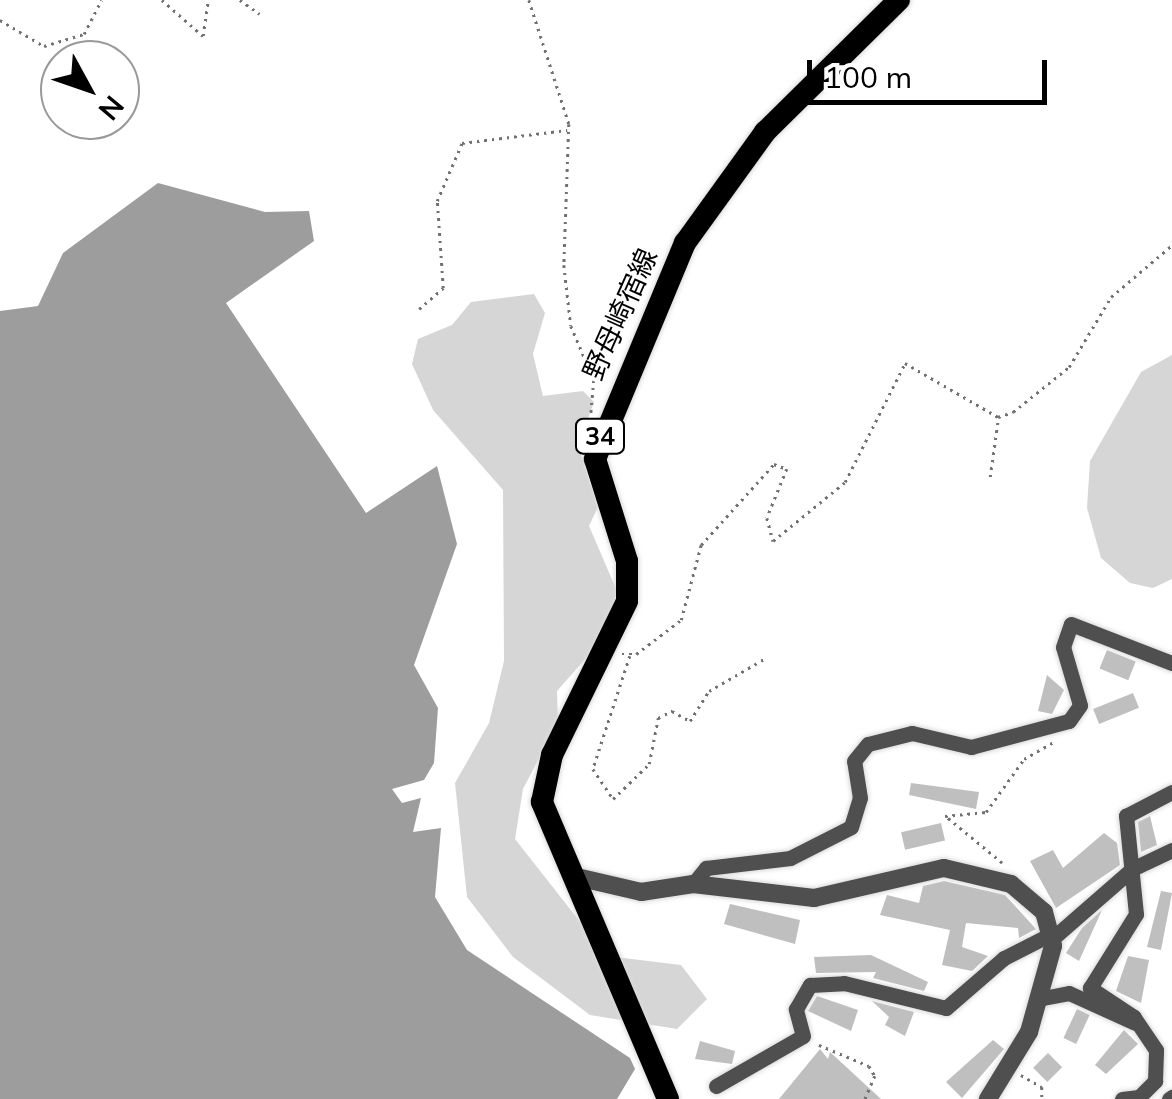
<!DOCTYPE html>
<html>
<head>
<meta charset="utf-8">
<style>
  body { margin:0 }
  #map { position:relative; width:1172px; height:1099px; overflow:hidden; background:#fff; font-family:Mulish,"Noto Sans JP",sans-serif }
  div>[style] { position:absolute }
  .green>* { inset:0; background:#d6d6d6 }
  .water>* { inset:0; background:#9d9d9d }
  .building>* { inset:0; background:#bfbfbf; transform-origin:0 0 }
  .path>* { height:2.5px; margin-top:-1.25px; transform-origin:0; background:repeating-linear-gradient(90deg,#717171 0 2.5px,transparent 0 7.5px) }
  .roads { filter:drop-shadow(0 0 2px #dbdbdb) drop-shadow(0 0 2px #dbdbdb) }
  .minor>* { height:15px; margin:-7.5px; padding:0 7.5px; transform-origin:7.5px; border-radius:7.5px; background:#4f4f4f }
  .tertiary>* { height:18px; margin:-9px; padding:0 9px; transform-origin:9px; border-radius:9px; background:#4f4f4f }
  .primary>* { height:22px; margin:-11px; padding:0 11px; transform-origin:11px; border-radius:11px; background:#000 }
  span { translate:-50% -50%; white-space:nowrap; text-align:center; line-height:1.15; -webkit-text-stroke:8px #fff; paint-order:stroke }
  .shield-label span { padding:2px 8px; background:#fff; border:2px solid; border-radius:8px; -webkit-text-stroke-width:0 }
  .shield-label { font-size:25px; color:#000; font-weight:700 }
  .street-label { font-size:28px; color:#000 }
  .north { position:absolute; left:40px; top:40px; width:100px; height:100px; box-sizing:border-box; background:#fff; border:2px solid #999; border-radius:50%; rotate:130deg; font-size:28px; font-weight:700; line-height:40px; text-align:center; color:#000 }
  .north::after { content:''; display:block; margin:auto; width:35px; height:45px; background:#000; clip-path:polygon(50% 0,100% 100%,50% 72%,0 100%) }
  .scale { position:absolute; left:807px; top:60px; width:240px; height:45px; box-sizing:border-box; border:5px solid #000; border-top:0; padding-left:12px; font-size:30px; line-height:35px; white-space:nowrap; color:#000; -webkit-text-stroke:8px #fff; paint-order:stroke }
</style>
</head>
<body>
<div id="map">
  <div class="green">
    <i style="clip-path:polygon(534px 294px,545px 313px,533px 354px,543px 396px,583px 391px,594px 402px,578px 446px,598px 507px,589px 526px,617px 591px,603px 639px,557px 691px,558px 722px,523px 789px,515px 839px,607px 956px,681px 965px,707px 999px,677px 1029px,590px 1015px,513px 957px,467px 897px,455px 783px,489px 723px,504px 661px,503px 490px,433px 410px,412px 364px,418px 339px,452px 325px,471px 302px)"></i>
    <i style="clip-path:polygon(1172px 355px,1172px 579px,1153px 588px,1130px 583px,1101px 558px,1087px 508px,1090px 461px,1141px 372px)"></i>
  </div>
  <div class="water">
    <i style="clip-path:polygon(158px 183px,265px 212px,309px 211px,314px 241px,226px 303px,366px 513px,437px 466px,457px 544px,414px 665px,438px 708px,434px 763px,424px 780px,392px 789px,402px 803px,421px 798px,413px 832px,441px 828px,435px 897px,467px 950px,630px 1058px,635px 1069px,617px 1099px,0 1099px,0 311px,38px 306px,63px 253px)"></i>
  </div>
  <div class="building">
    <i style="left:1107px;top:650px;width:31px;height:20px;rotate:22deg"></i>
    <i style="clip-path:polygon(1047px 675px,1064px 690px,1052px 714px,1038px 711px)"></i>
    <i style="left:1133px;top:693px;width:16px;height:43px;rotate:68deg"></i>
    <i style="clip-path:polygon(911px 783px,979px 792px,976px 809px,909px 795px)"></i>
    <i style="clip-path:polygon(1150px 816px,1157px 845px,1141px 852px,1138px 822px)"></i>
    <i style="left:941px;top:823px;width:18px;height:41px;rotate:77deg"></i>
    <i style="clip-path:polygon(1104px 833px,1117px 843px,1120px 865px,1056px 908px,1030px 861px,1053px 850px,1063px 868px)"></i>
    <i style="clip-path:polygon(944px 881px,1005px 895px,1036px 929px,1019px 938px,1018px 928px,966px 923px,962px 947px,988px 956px,972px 971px,942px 965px,950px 930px,880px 915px,887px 895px,919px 903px,923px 886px)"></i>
    <i style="clip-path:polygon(1161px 891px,1172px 893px,1161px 950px,1147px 947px)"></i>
    <i style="clip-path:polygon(730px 904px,800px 920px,795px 944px,724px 924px)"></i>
    <i style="clip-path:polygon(1102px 910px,1079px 961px,1066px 953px,1082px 928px)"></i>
    <i style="clip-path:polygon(871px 955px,928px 982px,924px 991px,873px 978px,876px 972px,816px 973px,814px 957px)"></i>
    <i style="clip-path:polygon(1128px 956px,1149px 960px,1141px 1003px,1116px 991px)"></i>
    <i style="clip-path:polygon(817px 996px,858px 1010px,851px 1031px,808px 1011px)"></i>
    <i style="clip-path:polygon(872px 1001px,914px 1012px,905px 1036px,885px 1025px,889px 1017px)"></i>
    <i style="left:1077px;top:1009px;width:14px;height:32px;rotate:25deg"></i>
    <i style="clip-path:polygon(1124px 1030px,1138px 1044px,1106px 1074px,1095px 1065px)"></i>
    <i style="clip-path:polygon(993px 1040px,1004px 1049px,962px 1098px,946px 1082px)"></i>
    <i style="clip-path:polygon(700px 1041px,735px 1051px,732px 1064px,695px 1059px)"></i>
    <i style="clip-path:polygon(820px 1049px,828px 1059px,830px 1052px,881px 1099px,779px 1099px)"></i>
    <i style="left:1048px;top:1053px;width:20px;height:21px;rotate:45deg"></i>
  </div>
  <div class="path">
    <i style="left:162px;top:0;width:55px;rotate:41.3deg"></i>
    <i style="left:203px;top:36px;width:36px;rotate:-82deg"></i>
    <i style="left:240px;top:0;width:24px;rotate:35deg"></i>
    <i style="left:529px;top:0;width:130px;rotate:72.1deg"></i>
    <i style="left:569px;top:124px;width:141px;rotate:92deg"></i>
    <i style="left:564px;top:265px;width:61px;rotate:83.5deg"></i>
    <i style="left:571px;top:326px;width:59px;rotate:66.9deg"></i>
    <i style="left:594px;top:380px;width:36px;rotate:95deg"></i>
    <i style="left:0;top:20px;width:51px;rotate:30.6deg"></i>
    <i style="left:44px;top:46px;width:42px;rotate:-16.7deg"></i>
    <i style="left:84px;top:34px;width:38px;rotate:-63deg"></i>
    <i style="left:419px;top:309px;width:32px;rotate:-41deg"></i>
    <i style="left:443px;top:288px;width:87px;rotate:-93.9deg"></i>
    <i style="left:437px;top:201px;width:63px;rotate:-66.7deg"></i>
    <i style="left:462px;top:143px;width:106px;rotate:-7.1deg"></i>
    <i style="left:990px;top:477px;width:59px;rotate:-82.1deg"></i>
    <i style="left:622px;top:654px;width:14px"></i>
    <i style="left:636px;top:654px;width:56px;rotate:-37.1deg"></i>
    <i style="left:681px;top:620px;width:78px;rotate:-75.1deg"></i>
    <i style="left:701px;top:545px;width:109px;rotate:-48deg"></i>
    <i style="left:774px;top:464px;width:14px;rotate:21deg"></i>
    <i style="left:787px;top:469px;width:53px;rotate:112.2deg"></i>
    <i style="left:767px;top:518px;width:24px;rotate:75deg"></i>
    <i style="left:773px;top:541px;width:93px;rotate:-39.3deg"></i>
    <i style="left:845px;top:482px;width:133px;rotate:-63.2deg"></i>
    <i style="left:905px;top:363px;width:108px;rotate:30.1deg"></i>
    <i style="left:998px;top:417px;width:16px;rotate:-18deg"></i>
    <i style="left:1013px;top:412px;width:72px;rotate:-38.8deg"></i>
    <i style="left:1069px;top:367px;width:82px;rotate:-59deg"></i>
    <i style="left:1111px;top:297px;width:80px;rotate:-40.4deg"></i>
    <i style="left:630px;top:656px;width:119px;rotate:108.1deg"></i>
    <i style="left:593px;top:769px;width:36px;rotate:56deg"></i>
    <i style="left:613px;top:799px;width:50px;rotate:-44.2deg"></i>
    <i style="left:649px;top:764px;width:47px;rotate:-78.9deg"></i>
    <i style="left:658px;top:718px;width:16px;rotate:-27deg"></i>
    <i style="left:672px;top:711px;width:21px;rotate:29deg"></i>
    <i style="left:690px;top:721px;width:36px;rotate:-58deg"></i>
    <i style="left:709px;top:691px;width:64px;rotate:-30.2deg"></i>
    <i style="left:1002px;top:863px;width:74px;rotate:-140.5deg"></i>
    <i style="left:945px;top:816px;width:41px;rotate:-5.6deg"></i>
    <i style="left:986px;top:812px;width:65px;rotate:-54.4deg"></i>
    <i style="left:1024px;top:759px;width:34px;rotate:-30deg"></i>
    <i style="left:819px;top:1045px;width:54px;rotate:22.8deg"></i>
    <i style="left:869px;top:1066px;width:12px;rotate:59deg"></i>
    <i style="left:875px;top:1076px;width:25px;rotate:113deg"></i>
    <i style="left:1021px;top:1075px;width:24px;rotate:30deg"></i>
    <i style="left:1042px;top:1087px;width:12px;rotate:90deg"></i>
  </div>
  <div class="roads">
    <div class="minor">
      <i style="left:693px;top:884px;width:21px;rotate:-51deg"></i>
      <i style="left:706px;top:868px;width:85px;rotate:-6.8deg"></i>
      <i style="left:790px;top:858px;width:68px;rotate:-26.9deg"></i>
      <i style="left:851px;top:827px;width:30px;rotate:-73deg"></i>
      <i style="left:860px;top:798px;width:37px;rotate:-99deg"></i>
      <i style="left:854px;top:761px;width:22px;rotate:-51deg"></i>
      <i style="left:868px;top:744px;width:45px;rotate:-14deg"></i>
      <i style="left:912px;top:733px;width:61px;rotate:13.3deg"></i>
      <i style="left:971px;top:747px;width:101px;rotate:-14.9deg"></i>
      <i style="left:1069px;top:721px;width:19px;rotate:-55deg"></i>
      <i style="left:1080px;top:705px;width:60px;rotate:-106.3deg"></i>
      <i style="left:1063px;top:647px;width:24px;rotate:-71deg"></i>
      <i style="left:1071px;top:624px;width:108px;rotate:21.1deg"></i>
      <i style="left:1053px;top:938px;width:105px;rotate:-41.1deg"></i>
      <i style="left:1132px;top:869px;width:44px;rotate:-25.4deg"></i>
      <i style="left:1043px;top:998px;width:26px;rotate:-11deg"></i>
      <i style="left:1069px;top:993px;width:72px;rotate:24.4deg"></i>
      <i style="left:716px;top:1086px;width:100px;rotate:-29.9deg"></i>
      <i style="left:803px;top:1036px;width:28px;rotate:-105deg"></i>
      <i style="left:796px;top:1009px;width:28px;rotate:-60deg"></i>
      <i style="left:810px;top:985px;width:34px;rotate:-3deg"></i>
      <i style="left:844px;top:983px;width:105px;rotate:13.8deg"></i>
      <i style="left:946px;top:1008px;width:77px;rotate:-40.8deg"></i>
      <i style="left:1004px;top:958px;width:55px;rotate:-27deg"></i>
      <i style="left:1122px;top:1099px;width:17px;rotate:-7deg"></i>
      <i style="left:1139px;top:1097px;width:23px;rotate:-45deg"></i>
      <i style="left:1155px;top:1081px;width:31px;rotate:-88deg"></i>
      <i style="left:1156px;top:1050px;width:40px;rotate:-124deg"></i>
      <i style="left:1134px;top:1017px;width:53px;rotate:-146.6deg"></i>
      <i style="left:1090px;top:988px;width:87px;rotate:-58.1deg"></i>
      <i style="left:1136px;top:914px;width:99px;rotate:-95.8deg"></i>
      <i style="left:1126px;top:816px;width:52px;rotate:-27.6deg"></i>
      <i style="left:1169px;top:1099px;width:4px;rotate:-34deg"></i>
    </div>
    <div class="tertiary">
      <i style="left:581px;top:878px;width:62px;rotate:13.1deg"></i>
      <i style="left:641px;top:892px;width:53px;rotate:-8.7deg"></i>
      <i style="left:693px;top:884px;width:122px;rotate:6.6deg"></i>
      <i style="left:814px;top:898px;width:133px;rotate:-13deg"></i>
      <i style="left:944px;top:868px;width:69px;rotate:13.4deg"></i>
      <i style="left:1011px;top:884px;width:43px;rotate:40.3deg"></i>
      <i style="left:1044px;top:912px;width:35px;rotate:75deg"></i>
      <i style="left:1053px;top:946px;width:89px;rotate:105.6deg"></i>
      <i style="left:1029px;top:1032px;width:79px;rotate:121.5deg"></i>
    </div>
    <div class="primary">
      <i style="left:668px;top:1099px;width:323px;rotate:-113deg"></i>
      <i style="left:542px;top:802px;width:48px;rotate:-78deg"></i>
      <i style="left:552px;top:755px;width:171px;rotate:-64deg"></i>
      <i style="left:627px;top:601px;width:40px;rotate:-90deg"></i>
      <i style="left:627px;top:561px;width:107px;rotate:-107.4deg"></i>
      <i style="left:595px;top:459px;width:234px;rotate:-67.4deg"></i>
      <i style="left:685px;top:243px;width:137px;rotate:-54.2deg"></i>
      <i style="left:765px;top:132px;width:188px;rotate:-44.6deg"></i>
    </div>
  </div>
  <div class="shield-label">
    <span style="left:600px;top:436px">34</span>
  </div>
  <div class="street-label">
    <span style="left:620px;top:314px;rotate:-66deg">野母崎宿線</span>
  </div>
  <div class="north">N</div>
  <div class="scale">100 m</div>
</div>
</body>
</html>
